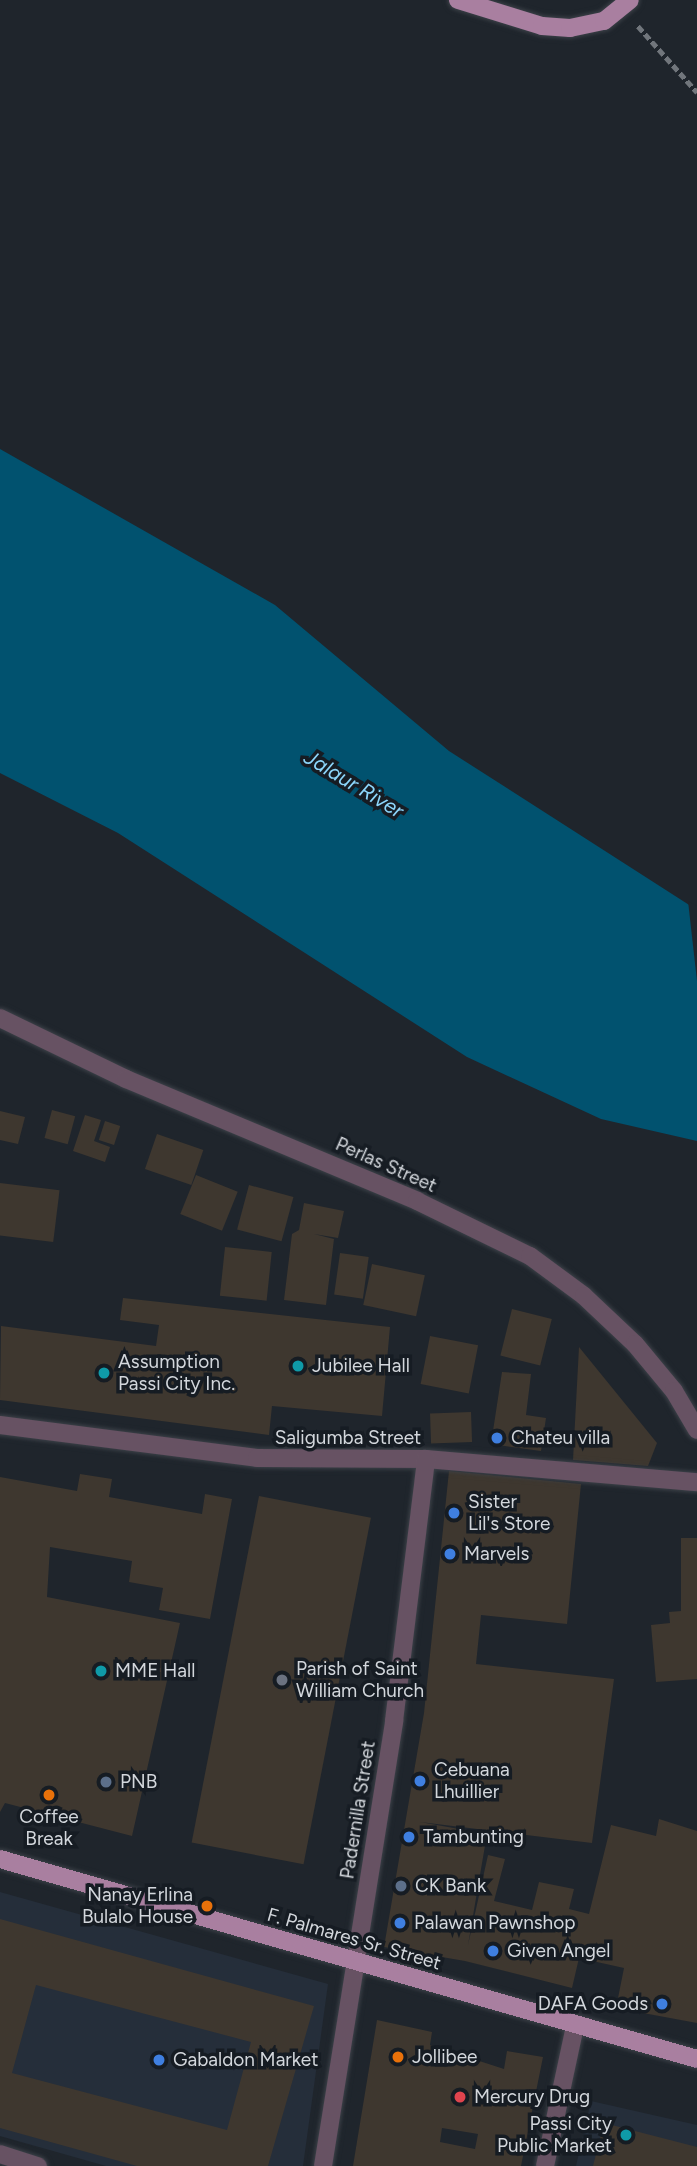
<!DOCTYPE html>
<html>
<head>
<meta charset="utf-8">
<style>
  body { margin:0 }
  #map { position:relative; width:697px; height:2166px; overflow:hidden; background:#1f252c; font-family:Figtree,sans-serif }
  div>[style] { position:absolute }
  .built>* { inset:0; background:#252e3a }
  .water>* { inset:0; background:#01526f }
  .pier>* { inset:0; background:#1f252c }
  .building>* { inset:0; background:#3e372f; transform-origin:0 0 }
  .path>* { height:4.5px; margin-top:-2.25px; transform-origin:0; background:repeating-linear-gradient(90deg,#71767c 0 7px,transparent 0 10.5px) }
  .roads { filter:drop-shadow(0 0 2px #3c4148) drop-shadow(0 0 2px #3c4148) }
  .minor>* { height:18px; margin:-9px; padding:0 9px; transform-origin:9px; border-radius:9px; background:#675263 }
  .major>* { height:18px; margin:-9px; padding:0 9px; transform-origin:9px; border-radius:9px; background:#a97fa0 }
  .dots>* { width:19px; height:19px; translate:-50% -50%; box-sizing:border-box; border:4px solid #161c23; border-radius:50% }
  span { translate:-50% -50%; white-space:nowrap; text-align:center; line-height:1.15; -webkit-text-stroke:7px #161c23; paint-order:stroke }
  .street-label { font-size:19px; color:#d3d7dc }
  .poi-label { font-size:19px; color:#d3d7dc }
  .left { translate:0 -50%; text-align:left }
  .right { translate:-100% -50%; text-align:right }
  .water-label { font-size:21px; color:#8cd6fb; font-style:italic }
</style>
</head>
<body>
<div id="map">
  <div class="built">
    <i style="clip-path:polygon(0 1892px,328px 1984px,303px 2166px,106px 2166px,0 2136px)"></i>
    <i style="clip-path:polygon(591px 2101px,697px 2125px,697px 2166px,576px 2166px)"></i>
  </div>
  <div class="water">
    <i style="clip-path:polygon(0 449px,275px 605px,449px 751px,697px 910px,697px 1141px,601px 1119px,467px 1057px,118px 833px,0 773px)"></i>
  </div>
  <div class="pier">
    <i style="clip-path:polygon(688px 901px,697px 906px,697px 981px)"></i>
  </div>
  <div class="building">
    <i style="left:52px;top:1110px;width:24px;height:29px;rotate:15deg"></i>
    <i style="clip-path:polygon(0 1111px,25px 1117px,18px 1144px,0 1140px)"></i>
    <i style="clip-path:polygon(85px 1115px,101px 1120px,94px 1141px,110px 1147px,105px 1162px,73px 1151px)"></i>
    <i style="left:105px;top:1121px;width:16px;height:20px;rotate:18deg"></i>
    <i style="left:157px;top:1134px;width:49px;height:37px;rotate:19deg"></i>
    <i style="left:196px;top:1175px;width:45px;height:42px;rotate:22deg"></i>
    <i style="left:0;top:1183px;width:60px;height:52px;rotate:7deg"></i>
    <i style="left:249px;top:1185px;width:46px;height:46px;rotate:15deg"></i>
    <i style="clip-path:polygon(304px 1203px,344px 1211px,338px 1238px,314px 1234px,334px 1239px,326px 1305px,284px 1300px,292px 1234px,299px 1230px)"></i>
    <i style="left:225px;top:1247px;width:47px;height:49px;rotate:6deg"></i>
    <i style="left:340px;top:1253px;width:29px;height:42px;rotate:8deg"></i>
    <i style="left:372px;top:1264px;width:54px;height:42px;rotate:12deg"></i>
    <i style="clip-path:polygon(123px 1298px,390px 1327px,382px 1416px,272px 1406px,269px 1435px,0 1400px,1px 1326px,156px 1346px,159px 1325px,120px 1320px)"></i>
    <i style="left:512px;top:1309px;width:41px;height:48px;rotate:14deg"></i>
    <i style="left:430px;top:1336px;width:49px;height:49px;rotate:11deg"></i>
    <i style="clip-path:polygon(579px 1347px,657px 1443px,648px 1466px,573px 1460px)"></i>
    <i style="clip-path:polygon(502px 1372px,531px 1374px,526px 1415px,546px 1418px,541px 1451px,491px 1444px)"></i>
    <i style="left:471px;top:1412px;width:30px;height:41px;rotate:88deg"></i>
    <i style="clip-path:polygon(449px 1471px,581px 1484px,567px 1624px,481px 1615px,476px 1664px,614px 1679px,592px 1843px,420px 1822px,487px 1834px,468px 1945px,488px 1855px,505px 1859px,494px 1901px,532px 1910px,539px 1882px,574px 1889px,569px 1909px,589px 1914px,611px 1825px,656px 1836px,659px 1819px,697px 1831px,697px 2023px,616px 2008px,624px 1968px,579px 1958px,572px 1988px,465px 1961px,384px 1947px,424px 1713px)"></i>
    <i style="clip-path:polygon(80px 1474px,112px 1479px,109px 1497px,202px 1514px,205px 1494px,232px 1499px,210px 1619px,159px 1610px,163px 1588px,129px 1582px,132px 1561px,50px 1547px,47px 1597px,180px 1623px,132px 1836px,5px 1803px,0 1812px,0 1477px,77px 1491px)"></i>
    <i style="left:259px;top:1496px;width:114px;height:353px;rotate:11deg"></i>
    <i style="clip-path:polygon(681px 1538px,697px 1538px,697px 1679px,656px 1682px,651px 1625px,670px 1623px,669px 1612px,681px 1611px)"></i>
    <i style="clip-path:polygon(evenodd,0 1919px,314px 2006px,268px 2166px,137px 2166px,0 2128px,0 1919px,36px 1985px,251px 2042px,227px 2130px,12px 2073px,36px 1985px)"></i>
    <i style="clip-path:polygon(evenodd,377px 2020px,432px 2032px,430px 2045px,504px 2069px,507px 2051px,543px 2057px,521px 2166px,353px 2166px,377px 2020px,442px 2128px,478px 2134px,475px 2149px,440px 2142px,442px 2128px)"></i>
    <i style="clip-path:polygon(604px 2123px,697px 2147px,697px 2166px,593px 2166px)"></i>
  </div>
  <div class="path">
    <i style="left:638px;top:26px;width:89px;rotate:48.2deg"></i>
  </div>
  <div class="roads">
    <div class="minor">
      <i style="left:0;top:1018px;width:140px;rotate:25.8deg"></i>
      <i style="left:126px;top:1079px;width:316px;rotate:22.7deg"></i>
      <i style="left:417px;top:1201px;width:126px;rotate:26deg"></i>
      <i style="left:530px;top:1256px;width:67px;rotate:36.5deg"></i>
      <i style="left:584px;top:1296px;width:70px;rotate:43.3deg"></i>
      <i style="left:635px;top:1344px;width:61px;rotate:50.3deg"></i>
      <i style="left:674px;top:1391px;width:45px;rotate:59.5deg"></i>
      <i style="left:0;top:1425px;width:259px;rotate:7.3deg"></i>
      <i style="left:257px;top:1458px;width:169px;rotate:0.3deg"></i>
      <i style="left:426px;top:1459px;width:272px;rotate:4.9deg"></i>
      <i style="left:0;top:2154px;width:40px;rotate:18deg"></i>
      <i style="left:323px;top:2166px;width:451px;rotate:-80.9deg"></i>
      <i style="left:394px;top:1721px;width:264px;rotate:-83deg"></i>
      <i style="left:545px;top:2166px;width:143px;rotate:-77.9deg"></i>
    </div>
    <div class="major">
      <i style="left:458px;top:0;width:88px;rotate:17.2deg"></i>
      <i style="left:542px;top:26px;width:28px;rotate:4deg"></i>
      <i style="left:570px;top:28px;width:35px;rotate:-12deg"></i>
      <i style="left:604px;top:21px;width:33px;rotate:-39deg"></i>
      <i style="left:0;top:1859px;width:725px;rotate:16.01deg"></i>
    </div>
  </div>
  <div class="dots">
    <i style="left:298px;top:1366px;background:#0f9aa8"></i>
    <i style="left:104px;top:1373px;background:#0f9aa8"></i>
    <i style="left:497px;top:1438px;background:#3f7fe0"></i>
    <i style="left:454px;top:1513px;background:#3f7fe0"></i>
    <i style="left:450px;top:1554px;background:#3f7fe0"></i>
    <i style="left:101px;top:1671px;background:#0f9aa8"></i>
    <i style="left:282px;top:1680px;background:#6b7280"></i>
    <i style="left:420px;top:1781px;background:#3f7fe0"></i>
    <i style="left:106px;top:1782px;background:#5c6f8a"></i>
    <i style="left:49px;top:1795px;background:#e8710a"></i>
    <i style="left:409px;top:1837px;background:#3f7fe0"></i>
    <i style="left:401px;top:1886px;background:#5c6f8a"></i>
    <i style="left:207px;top:1906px;background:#e8710a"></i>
    <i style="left:400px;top:1923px;background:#3f7fe0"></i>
    <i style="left:493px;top:1951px;background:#3f7fe0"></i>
    <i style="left:662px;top:2004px;background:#3f7fe0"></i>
    <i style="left:398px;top:2057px;background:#e8710a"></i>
    <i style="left:159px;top:2060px;background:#3f7fe0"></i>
    <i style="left:460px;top:2097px;background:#e0444e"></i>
    <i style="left:626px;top:2135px;background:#0f9aa8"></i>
  </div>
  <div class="street-label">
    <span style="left:386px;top:1165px;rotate:24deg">Perlas Street</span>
    <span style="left:348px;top:1438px">Saligumba Street</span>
    <span style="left:358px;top:1810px;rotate:-81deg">Padernilla Street</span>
    <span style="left:354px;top:1939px;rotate:16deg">F. Palmares Sr. Street</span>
  </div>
  <div class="poi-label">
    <span class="left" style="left:118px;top:1373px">Assumption<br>Passi City Inc.</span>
    <span class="left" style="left:312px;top:1366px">Jubilee Hall</span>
    <span class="left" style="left:511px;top:1438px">Chateu villa</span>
    <span class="left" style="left:468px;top:1513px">Sister<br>Lil's Store</span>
    <span class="left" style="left:464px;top:1554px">Marvels</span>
    <span class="left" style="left:296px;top:1680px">Parish of Saint<br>William Church</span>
    <span class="left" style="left:115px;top:1671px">MME Hall</span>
    <span class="left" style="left:434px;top:1781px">Cebuana<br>Lhuillier</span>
    <span class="left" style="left:120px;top:1782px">PNB</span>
    <span style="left:49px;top:1828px">Coffee<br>Break</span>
    <span class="left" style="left:423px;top:1837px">Tambunting</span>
    <span class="left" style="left:415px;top:1886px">CK Bank</span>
    <span class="right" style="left:193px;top:1906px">Nanay Erlina<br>Bulalo House</span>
    <span class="left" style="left:414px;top:1923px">Palawan Pawnshop</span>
    <span class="left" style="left:507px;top:1951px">Given Angel</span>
    <span class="right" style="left:648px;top:2004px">DAFA Goods</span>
    <span class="left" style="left:412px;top:2057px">Jollibee</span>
    <span class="left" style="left:173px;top:2060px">Gabaldon Market</span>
    <span class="left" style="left:474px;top:2097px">Mercury Drug</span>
    <span class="right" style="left:612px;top:2135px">Passi City<br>Public Market</span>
  </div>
  <div class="water-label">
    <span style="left:354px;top:784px;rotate:31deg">Jalaur River</span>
  </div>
</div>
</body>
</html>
